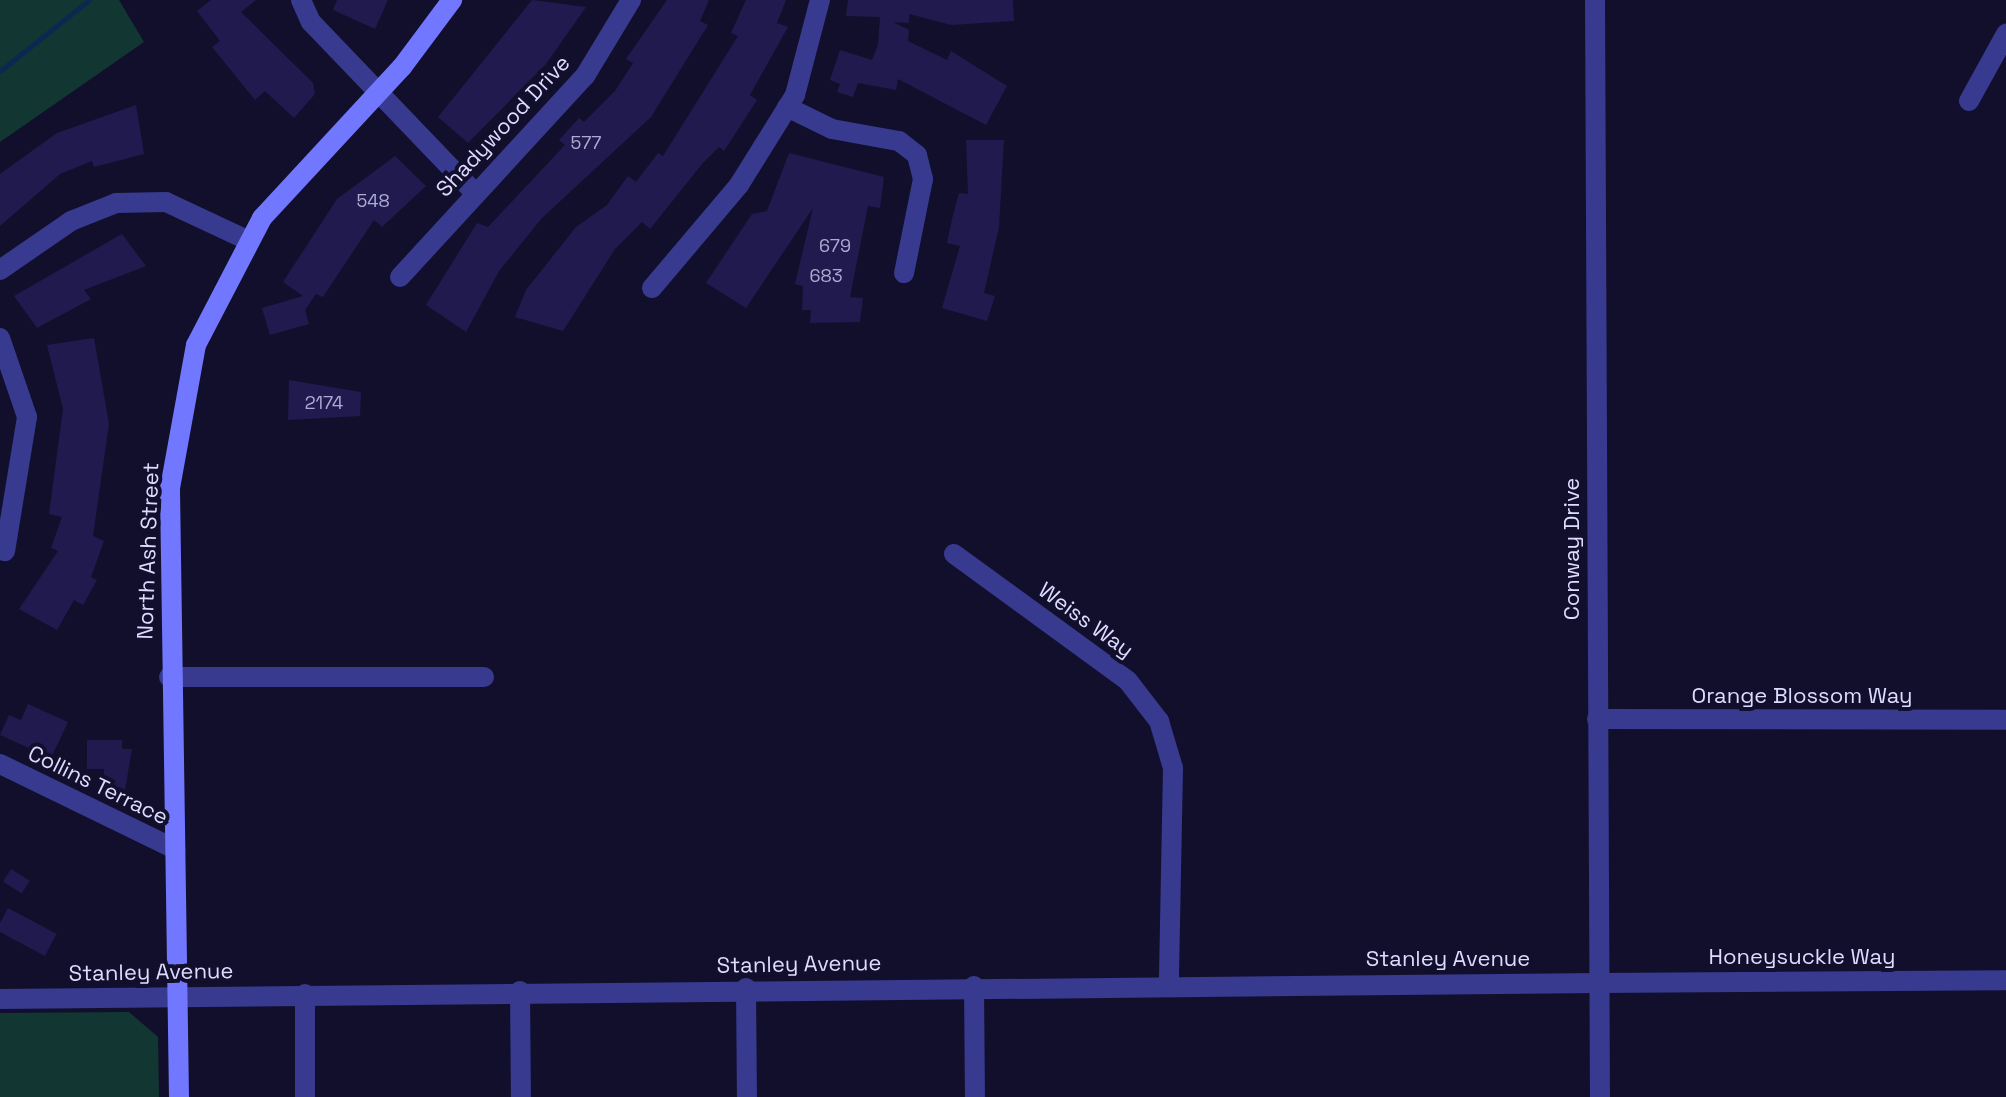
<!DOCTYPE html>
<html>
<head>
<meta charset="utf-8">
<style>
  body { margin:0 }
  #map { position:relative; width:2006px; height:1097px; overflow:hidden; background:#120f2c; font-family:"Space Grotesk",sans-serif }
  div>[style] { position:absolute }
  .green>* { inset:0; background:#123733 }
  .stream>* { height:5px; margin:-2.5px; padding:0 2.5px; transform-origin:2.5px; border-radius:2.5px; background:#092852 }
  .building>* { inset:0; background:#211a4f; transform-origin:0 0 }
  .minor>* { height:20px; margin:-10px; padding:0 10px; transform-origin:10px; border-radius:10px; background:#373a8e }
  .tertiary>* { height:20px; margin:-10px; padding:0 10px; transform-origin:10px; border-radius:10px; background:#373a8e }
  .secondary>* { height:20px; margin:-10px; padding:0 10px; transform-origin:10px; border-radius:10px; background:#7277ff }
  span { translate:-50% -50%; white-space:nowrap; text-align:center; line-height:1.15; -webkit-text-stroke:8px #120f2c; paint-order:stroke }
  .number-label { font-size:18px; color:#aeabd3 }
  .number-label span { -webkit-text-stroke-width:0 }
  .street-label { font-size:22px; color:#dddbff }
</style>
</head>
<body>
<div id="map">
  <div class="green">
    <i style="clip-path:polygon(0 0,119px 0,144px 42px,0 142px)"></i>
    <i style="clip-path:polygon(129px 1012px,158px 1037px,159px 1097px,0 1097px,0 1013px)"></i>
  </div>
  <div class="stream">
    <i style="left:0;top:71px;width:114px;rotate:-38.6deg"></i>
  </div>
  <div class="building">
    <i style="clip-path:polygon(211px 0,256px 0,241px 12px,313px 83px,315px 94px,294px 118px,265px 91px,255px 100px,212px 47px,220px 41px,197px 11px)"></i>
    <i style="clip-path:polygon(337px 0,388px 0,375px 29px,333px 10px)"></i>
    <i style="clip-path:polygon(532px 0,586px 7px,546px 64px,468px 143px,438px 117px)"></i>
    <i style="clip-path:polygon(667px 0,709px 0,700px 21px,708px 25px,651px 117px,542px 218px,499px 271px,466px 332px,426px 305px,477px 223px,488px 227px,565px 145px,559px 140px,579px 118px,584px 122px,615px 91px,633px 63px,626px 59px)"></i>
    <i style="clip-path:polygon(746px 0,786px 0,777px 23px,788px 27px,750px 95px,757px 100px,724px 151px,719px 147px,702px 164px,650px 229px,642px 222px,615px 249px,563px 331px,515px 317px,526px 290px,576px 227px,607px 205px,628px 176px,636px 182px,658px 153px,663px 156px,738px 36px,731px 33px)"></i>
    <i style="clip-path:polygon(848px 0,1013px 0,1014px 21px,951px 25px,909px 14px,909px 23px,893px 22px,909px 30px,908px 41px,947px 60px,951px 51px,1007px 86px,986px 125px,898px 79px,896px 90px,858px 83px,853px 97px,837px 92px,840px 84px,830px 80px,840px 50px,872px 60px,878px 45px,880px 17px,846px 16px)"></i>
    <i style="clip-path:polygon(136px 105px,144px 154px,94px 167px,92px 161px,60px 174px,0 226px,0 174px,57px 133px)"></i>
    <i style="clip-path:polygon(966px 140px,1004px 140px,999px 227px,984px 293px,995px 296px,987px 321px,942px 308px,960px 246px,947px 243px,952px 219px,959px 193px,968px 194px)"></i>
    <i style="clip-path:polygon(789px 153px,884px 177px,880px 208px,868px 206px,850px 297px,863px 298px,860px 322px,810px 323px,811px 310px,802px 310px,803px 286px,795px 284px,813px 208px,746px 308px,706px 283px,752px 214px,767px 211px)"></i>
    <i style="clip-path:polygon(395px 156px,426px 186px,382px 227px,374px 220px,323px 297px,316px 294px,305px 310px,309px 324px,270px 335px,262px 308px,303px 296px,283px 282px,337px 199px)"></i>
    <i style="clip-path:polygon(122px 234px,146px 266px,84px 290px,91px 299px,37px 328px,14px 296px)"></i>
    <i style="clip-path:polygon(94px 338px,109px 424px,93px 536px,104px 541px,91px 577px,97px 580px,83px 605px,74px 600px,57px 630px,19px 609px,58px 551px,51px 548px,62px 517px,49px 514px,63px 409px,47px 345px)"></i>
    <i style="clip-path:polygon(289px 380px,361px 392px,360px 416px,288px 420px)"></i>
    <i style="clip-path:polygon(28px 704px,68px 722px,51px 758px,0 735px,9px 715px,21px 720px)"></i>
    <i style="clip-path:polygon(87px 740px,122px 740px,122px 749px,132px 749px,125px 790px,104px 791px,104px 769px,87px 769px)"></i>
    <i style="left:11px;top:869px;width:22px;height:15px;rotate:32deg"></i>
    <i style="left:8px;top:908px;width:55px;height:25px;rotate:28deg"></i>
  </div>
  <div class="minor">
    <i style="left:301px;top:0;width:24px;rotate:66deg"></i>
    <i style="left:311px;top:22px;width:234px;rotate:46.2deg"></i>
    <i style="left:1969px;top:101px;width:77px;rotate:-61.1deg"></i>
    <i style="left:787px;top:107px;width:50px;rotate:26.1deg"></i>
    <i style="left:832px;top:129px;width:68px;rotate:10.2deg"></i>
    <i style="left:899px;top:141px;width:23px;rotate:38deg"></i>
    <i style="left:917px;top:155px;width:25px;rotate:76deg"></i>
    <i style="left:923px;top:179px;width:96px;rotate:101.4deg"></i>
    <i style="left:0;top:270px;width:86px;rotate:-34.6deg"></i>
    <i style="left:71px;top:221px;width:48px;rotate:-21.8deg"></i>
    <i style="left:116px;top:203px;width:50px;rotate:-1.1deg"></i>
    <i style="left:166px;top:202px;width:89px;rotate:25.1deg"></i>
    <i style="left:400px;top:277px;width:273px;rotate:-47.4deg"></i>
    <i style="left:585px;top:76px;width:89px;rotate:-58.8deg"></i>
    <i style="left:652px;top:288px;width:135px;rotate:-49.8deg"></i>
    <i style="left:739px;top:185px;width:106px;rotate:-58.1deg"></i>
    <i style="left:795px;top:95px;width:98px;rotate:-75.3deg"></i>
    <i style="left:0;top:338px;width:83px;rotate:71.1deg"></i>
    <i style="left:27px;top:417px;width:136px;rotate:99.3deg"></i>
    <i style="left:954px;top:554px;width:215px;rotate:36.1deg"></i>
    <i style="left:1128px;top:681px;width:51px;rotate:52.2deg"></i>
    <i style="left:1159px;top:721px;width:49px;rotate:73.4deg"></i>
    <i style="left:1173px;top:768px;width:215px;rotate:91.1deg"></i>
    <i style="left:169px;top:677px;width:315px"></i>
    <i style="left:1597px;top:719px;width:409px;rotate:0.1deg"></i>
    <i style="left:0;top:764px;width:195px;rotate:25.9deg"></i>
    <i style="left:1599px;top:983px;width:407px;rotate:-0.4deg"></i>
    <i style="left:974px;top:986px;width:111px;rotate:89.5deg"></i>
    <i style="left:746px;top:988px;width:109px;rotate:89.5deg"></i>
    <i style="left:520px;top:991px;width:106px;rotate:89.5deg"></i>
    <i style="left:305px;top:994px;width:103px;rotate:90deg"></i>
  </div>
  <div class="tertiary">
    <i style="left:1595px;top:0;width:1097px;rotate:89.74deg"></i>
    <i style="left:0;top:999px;width:1599px;rotate:-0.57deg"></i>
  </div>
  <div class="secondary">
    <i style="left:179px;top:1097px;width:609px;rotate:-90.85deg"></i>
    <i style="left:170px;top:488px;width:145px;rotate:-79.7deg"></i>
    <i style="left:196px;top:345px;width:143px;rotate:-62.5deg"></i>
    <i style="left:262px;top:218px;width:206px;rotate:-47.2deg"></i>
    <i style="left:402px;top:67px;width:84px;rotate:-53.3deg"></i>
  </div>
  <div class="number-label">
    <span style="left:586px;top:143px">577</span>
    <span style="left:373px;top:201px">548</span>
    <span style="left:835px;top:246px">679</span>
    <span style="left:826px;top:276px">683</span>
    <span style="left:324px;top:403px">2174</span>
  </div>
  <div class="street-label">
    <span style="left:503px;top:126px;rotate:-47deg">Shadywood Drive</span>
    <span style="left:1572px;top:549px;rotate:-90deg">Conway Drive</span>
    <span style="left:148px;top:551px;rotate:-88deg">North Ash Street</span>
    <span style="left:1086px;top:620px;rotate:36deg">Weiss Way</span>
    <span style="left:1802px;top:696px">Orange Blossom Way</span>
    <span style="left:98px;top:785px;rotate:26deg">Collins Terrace</span>
    <span style="left:1802px;top:957px">Honeysuckle Way</span>
    <span style="left:1448px;top:959px">Stanley Avenue</span>
    <span style="left:799px;top:964px;rotate:-1deg">Stanley Avenue</span>
    <span style="left:151px;top:972px;rotate:-1deg">Stanley Avenue</span>
  </div>
</div>
</body>
</html>
